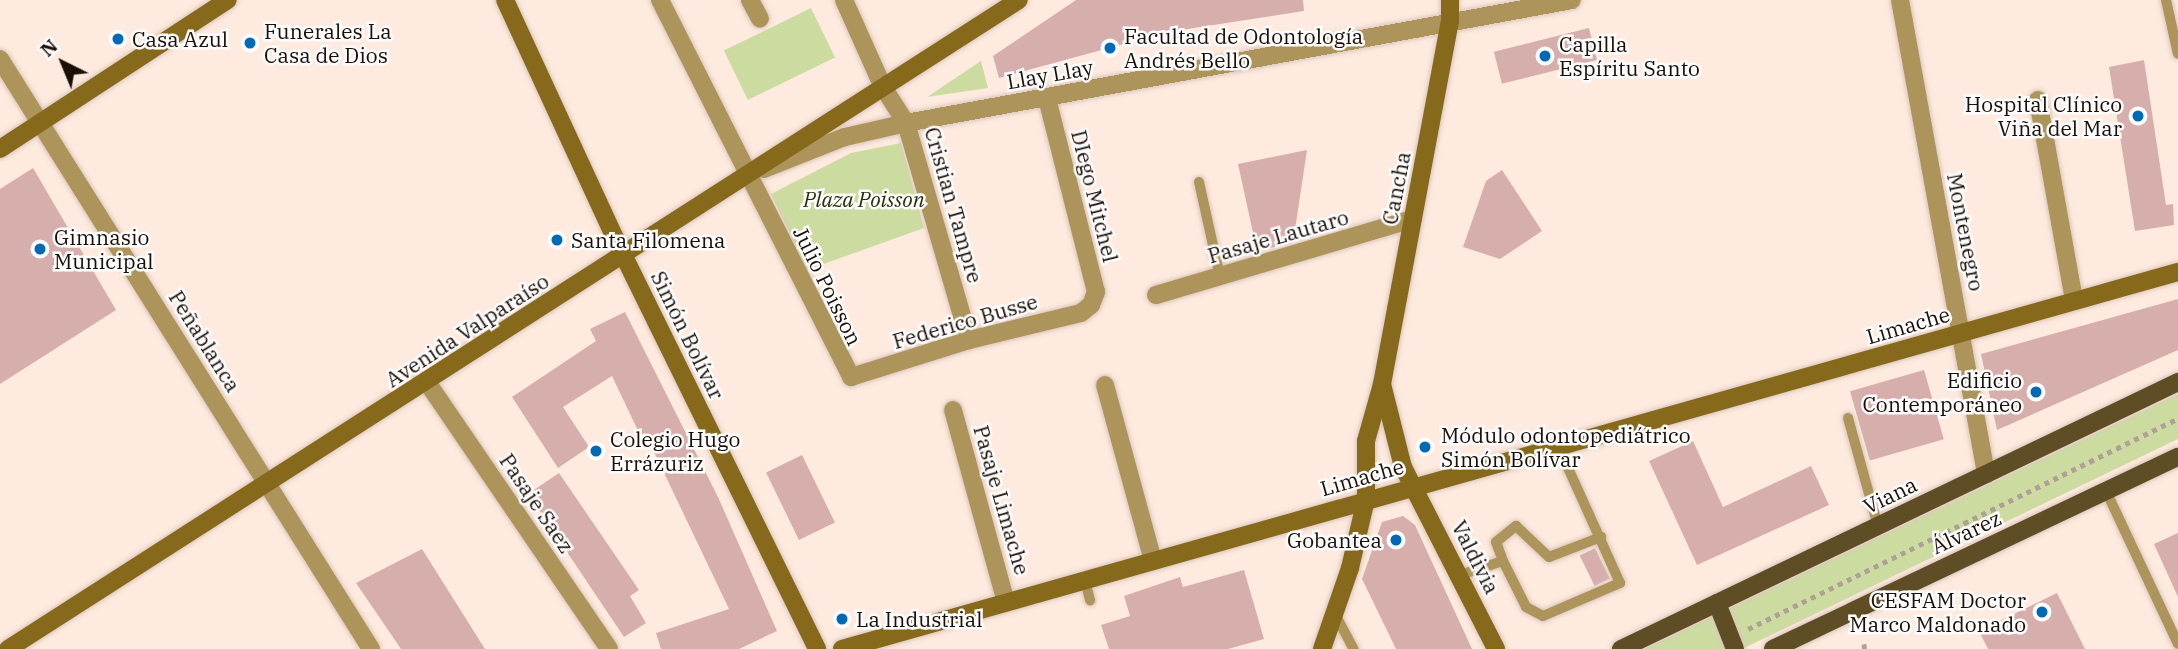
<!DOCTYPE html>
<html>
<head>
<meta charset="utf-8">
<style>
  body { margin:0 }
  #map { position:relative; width:2178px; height:649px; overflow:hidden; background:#feeade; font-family:"IBM Plex Serif",serif }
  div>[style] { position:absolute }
  .green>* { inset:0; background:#ccdca1; transform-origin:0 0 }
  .building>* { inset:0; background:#d6afad; transform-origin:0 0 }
  .path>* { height:4.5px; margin-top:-2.25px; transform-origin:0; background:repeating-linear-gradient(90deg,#b1a096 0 5px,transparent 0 10px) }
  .roads { filter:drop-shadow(0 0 2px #dac7bc) drop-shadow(0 0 2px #dac7bc) }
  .lane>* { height:10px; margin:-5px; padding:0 5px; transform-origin:5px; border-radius:5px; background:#ad945a }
  .street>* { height:18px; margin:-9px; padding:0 9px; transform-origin:9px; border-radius:9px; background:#ad945a }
  .secondary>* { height:18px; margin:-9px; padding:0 9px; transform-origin:9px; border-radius:9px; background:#86691a }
  .primary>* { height:18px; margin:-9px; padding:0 9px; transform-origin:9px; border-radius:9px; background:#5f4e25 }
  .dots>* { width:19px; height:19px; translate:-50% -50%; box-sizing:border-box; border:4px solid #fcfcfc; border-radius:50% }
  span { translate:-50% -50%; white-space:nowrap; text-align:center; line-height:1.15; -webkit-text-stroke:5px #fcfcfc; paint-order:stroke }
  .poi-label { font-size:21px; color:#1a1008 }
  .left { translate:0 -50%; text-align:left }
  .right { translate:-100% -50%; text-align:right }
  .street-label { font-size:21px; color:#1a1008 }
  .park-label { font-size:21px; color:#283008; font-style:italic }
  .north { position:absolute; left:28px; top:28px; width:70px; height:70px; -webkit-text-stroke:5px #fcfcfc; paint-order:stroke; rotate:317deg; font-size:19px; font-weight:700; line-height:28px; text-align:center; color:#1a1008 }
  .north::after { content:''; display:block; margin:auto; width:24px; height:32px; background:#1a1008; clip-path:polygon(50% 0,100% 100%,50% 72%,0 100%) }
</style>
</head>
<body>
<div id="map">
  <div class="green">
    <i style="left:811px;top:8px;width:55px;height:97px;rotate:64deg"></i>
    <i style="clip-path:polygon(981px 61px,988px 88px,927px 97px)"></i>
    <i style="clip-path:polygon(901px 143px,924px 228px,807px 270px,771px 194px,851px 153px)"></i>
    <i style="clip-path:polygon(2178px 394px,2178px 439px,1742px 649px,1644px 649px)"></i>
  </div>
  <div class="building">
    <i style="clip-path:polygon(1076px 0,1303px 0,1304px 11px,1168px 32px,999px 78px,993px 56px)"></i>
    <i style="left:1589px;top:28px;width:33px;height:98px;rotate:76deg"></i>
    <i style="clip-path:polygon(2144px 60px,2166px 205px,2173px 204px,2174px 225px,2135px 231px,2109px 67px)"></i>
    <i style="clip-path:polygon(1307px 150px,1293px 243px,1257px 251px,1238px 164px)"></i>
    <i style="clip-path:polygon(33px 168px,116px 310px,0 384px,0 189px)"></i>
    <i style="clip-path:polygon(1502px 170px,1542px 231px,1500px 259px,1463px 247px,1486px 181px)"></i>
    <i style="clip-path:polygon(2178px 299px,2178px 350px,1997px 430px,1981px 354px)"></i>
    <i style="clip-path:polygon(625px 312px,718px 497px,777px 631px,739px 649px,661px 649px,656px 633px,729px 609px,645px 433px,640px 435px,612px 376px,563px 407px,589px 447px,558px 468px,512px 397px,596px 341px,590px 329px)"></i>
    <i style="left:1924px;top:370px;width:72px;height:77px;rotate:74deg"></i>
    <i style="clip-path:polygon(1693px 441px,1723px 507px,1811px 466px,1829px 505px,1697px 565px,1649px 461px)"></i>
    <i style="left:802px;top:455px;width:75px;height:40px;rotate:64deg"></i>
    <i style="clip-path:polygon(559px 473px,639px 590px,630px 596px,646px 623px,624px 637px,528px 494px)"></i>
    <i style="clip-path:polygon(1403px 516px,1415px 525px,1472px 649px,1396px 649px,1362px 579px,1382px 522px)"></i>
    <i style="clip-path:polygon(2178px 533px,2178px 597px,2154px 544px)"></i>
    <i style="left:1595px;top:548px;width:34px;height:17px;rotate:64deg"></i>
    <i style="clip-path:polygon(422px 549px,485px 649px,401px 649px,356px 583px)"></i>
    <i style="clip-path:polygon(1244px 570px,1264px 639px,1228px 649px,1109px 649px,1101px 625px,1130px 616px,1124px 596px,1180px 577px,1183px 587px)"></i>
    <i style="clip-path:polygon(2057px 593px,2085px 649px,1988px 649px,1979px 631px)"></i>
  </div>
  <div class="path">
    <i style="left:1748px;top:629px;width:479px;rotate:-26.1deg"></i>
    <i style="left:1864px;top:644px;width:5px;rotate:79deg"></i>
  </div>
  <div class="roads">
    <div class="lane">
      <i style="left:2166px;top:0;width:55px;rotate:77.5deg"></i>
      <i style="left:1199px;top:182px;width:97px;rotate:77.5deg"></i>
      <i style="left:1848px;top:418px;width:112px;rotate:74.5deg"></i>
      <i style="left:2106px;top:491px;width:169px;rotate:64.8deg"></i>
      <i style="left:1503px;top:561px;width:20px;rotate:-110deg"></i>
      <i style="left:1496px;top:542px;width:26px;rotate:-39deg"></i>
      <i style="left:1516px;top:526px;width:45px;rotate:43.2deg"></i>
      <i style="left:1549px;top:557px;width:56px;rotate:-21deg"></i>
      <i style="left:1460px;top:575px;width:45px;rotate:-18deg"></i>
      <i style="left:1503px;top:561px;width:51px;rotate:63.4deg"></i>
      <i style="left:1526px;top:607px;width:19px;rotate:28deg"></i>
      <i style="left:1543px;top:616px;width:84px;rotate:-23.2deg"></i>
      <i style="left:1620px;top:583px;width:146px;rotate:-114.3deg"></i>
      <i style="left:1085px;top:580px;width:21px;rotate:76deg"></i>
      <i style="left:1335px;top:614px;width:40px;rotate:62deg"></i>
    </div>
    <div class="street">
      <i style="left:660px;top:0;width:423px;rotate:63.1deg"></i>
      <i style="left:851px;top:377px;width:124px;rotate:-17.4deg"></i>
      <i style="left:969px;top:340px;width:115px;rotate:-13.6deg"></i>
      <i style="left:1081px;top:313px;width:13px;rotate:-39deg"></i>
      <i style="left:1091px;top:305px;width:14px;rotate:-69deg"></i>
      <i style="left:1096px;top:292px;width:200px;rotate:-104.2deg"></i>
      <i style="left:750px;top:0;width:21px;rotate:62deg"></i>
      <i style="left:844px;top:0;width:95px;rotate:65.9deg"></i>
      <i style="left:883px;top:87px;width:43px;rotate:57.4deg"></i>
      <i style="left:906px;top:123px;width:226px;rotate:73.8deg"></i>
      <i style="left:1900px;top:0;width:482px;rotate:79.7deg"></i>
      <i style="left:0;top:59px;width:697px;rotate:57.84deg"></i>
      <i style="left:2038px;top:100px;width:204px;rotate:79.8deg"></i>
      <i style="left:764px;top:169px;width:87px;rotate:-21.6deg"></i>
      <i style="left:845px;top:137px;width:63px;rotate:-12.9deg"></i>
      <i style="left:906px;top:123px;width:677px;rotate:-10.46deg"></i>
      <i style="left:1156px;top:295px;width:268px;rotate:-16.5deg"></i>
      <i style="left:427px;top:382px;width:323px;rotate:55.7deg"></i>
      <i style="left:1105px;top:385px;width:181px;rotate:74.7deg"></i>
      <i style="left:953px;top:410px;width:199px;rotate:74.6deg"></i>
    </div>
    <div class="secondary">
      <i style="left:505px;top:0;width:262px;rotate:65.2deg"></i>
      <i style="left:615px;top:238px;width:458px;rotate:63.8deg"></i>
      <i style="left:0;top:149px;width:272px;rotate:-33.2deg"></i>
      <i style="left:1382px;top:384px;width:86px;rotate:75.8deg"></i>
      <i style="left:1403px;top:467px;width:204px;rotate:62.9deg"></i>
      <i style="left:8px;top:649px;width:1201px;rotate:-32.7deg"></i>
      <i style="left:842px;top:649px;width:1388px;rotate:-15.76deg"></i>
      <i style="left:1322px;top:649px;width:86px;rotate:-70.9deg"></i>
      <i style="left:1350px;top:568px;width:71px;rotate:-76.9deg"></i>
      <i style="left:1366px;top:499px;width:58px;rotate:-90deg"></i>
      <i style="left:1366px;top:441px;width:59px;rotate:-74.3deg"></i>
      <i style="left:1382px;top:384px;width:368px;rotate:-79.4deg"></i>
      <i style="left:1450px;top:22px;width:22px;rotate:-90deg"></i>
    </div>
    <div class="primary">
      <i style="left:1717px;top:603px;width:49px;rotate:68.6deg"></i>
      <i style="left:1621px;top:649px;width:618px;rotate:-25.61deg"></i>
      <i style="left:1773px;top:649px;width:448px;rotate:-25.4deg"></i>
    </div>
  </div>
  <div class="dots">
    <i style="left:118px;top:39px;background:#006ab6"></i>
    <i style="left:250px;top:43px;background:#006ab6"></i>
    <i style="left:1110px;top:48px;background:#006ab6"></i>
    <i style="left:1545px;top:56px;background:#006ab6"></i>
    <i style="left:2138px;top:116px;background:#006ab6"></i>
    <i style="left:557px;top:240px;background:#006ab6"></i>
    <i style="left:40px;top:249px;background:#006ab6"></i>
    <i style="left:2036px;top:392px;background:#006ab6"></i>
    <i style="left:1425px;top:447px;background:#006ab6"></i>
    <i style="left:596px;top:451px;background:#006ab6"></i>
    <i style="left:1396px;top:540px;background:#006ab6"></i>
    <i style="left:2042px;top:612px;background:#006ab6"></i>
    <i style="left:842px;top:619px;background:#006ab6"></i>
  </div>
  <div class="poi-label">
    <span class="left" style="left:264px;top:43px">Funerales La<br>Casa de Dios</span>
    <span class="left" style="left:1124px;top:48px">Facultad de Odontología<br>Andrés Bello</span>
    <span class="left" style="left:132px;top:39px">Casa Azul</span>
    <span class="left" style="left:1559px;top:56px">Capilla<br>Espíritu Santo</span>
    <span class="right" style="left:2122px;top:116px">Hospital Clínico<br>Viña del Mar</span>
    <span class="left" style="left:54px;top:249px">Gimnasio<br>Municipal</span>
    <span class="left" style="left:571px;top:240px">Santa Filomena</span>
    <span class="right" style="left:2022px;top:392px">Edificio<br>Contemporáneo</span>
    <span class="left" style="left:1441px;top:447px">Módulo odontopediátrico<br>Simón Bolívar</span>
    <span class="left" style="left:610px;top:451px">Colegio Hugo<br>Errázuriz</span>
    <span class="right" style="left:1382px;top:540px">Gobantea</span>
    <span class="right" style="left:2026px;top:612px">CESFAM Doctor<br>Marco Maldonado</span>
    <span class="left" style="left:856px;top:619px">La Industrial</span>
  </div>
  <div class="street-label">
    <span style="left:1050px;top:74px;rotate:-10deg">Llay Llay</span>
    <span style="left:1396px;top:188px;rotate:-79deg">Cancha</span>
    <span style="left:1095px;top:196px;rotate:76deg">DIego Mitchel</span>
    <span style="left:954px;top:205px;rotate:74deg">Cristian Tampre</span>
    <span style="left:1966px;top:232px;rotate:79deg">Montenegro</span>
    <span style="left:1278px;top:236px;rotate:-16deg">Pasaje Lautaro</span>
    <span style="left:828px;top:286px;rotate:64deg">Julio Poisson</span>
    <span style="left:965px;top:321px;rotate:-16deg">Federico Busse</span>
    <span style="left:1908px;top:325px;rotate:-16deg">Limache</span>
    <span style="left:467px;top:330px;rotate:-33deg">Avenida Valparaíso</span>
    <span style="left:688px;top:335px;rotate:64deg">Simón Bolívar</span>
    <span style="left:205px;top:341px;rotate:58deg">Peñablanca</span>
    <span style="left:1362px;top:477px;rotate:-16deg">Limache</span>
    <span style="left:1890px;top:495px;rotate:-26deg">Viana</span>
    <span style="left:1002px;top:500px;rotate:74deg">Pasaje Limache</span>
    <span style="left:537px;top:503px;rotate:56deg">Pasaje Saez</span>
    <span style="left:1966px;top:532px;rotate:-25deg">Álvarez</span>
    <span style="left:1476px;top:557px;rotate:63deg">Valdivia</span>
  </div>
  <div class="park-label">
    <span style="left:864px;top:199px">Plaza Poisson</span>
  </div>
  <div class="north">N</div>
</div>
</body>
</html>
